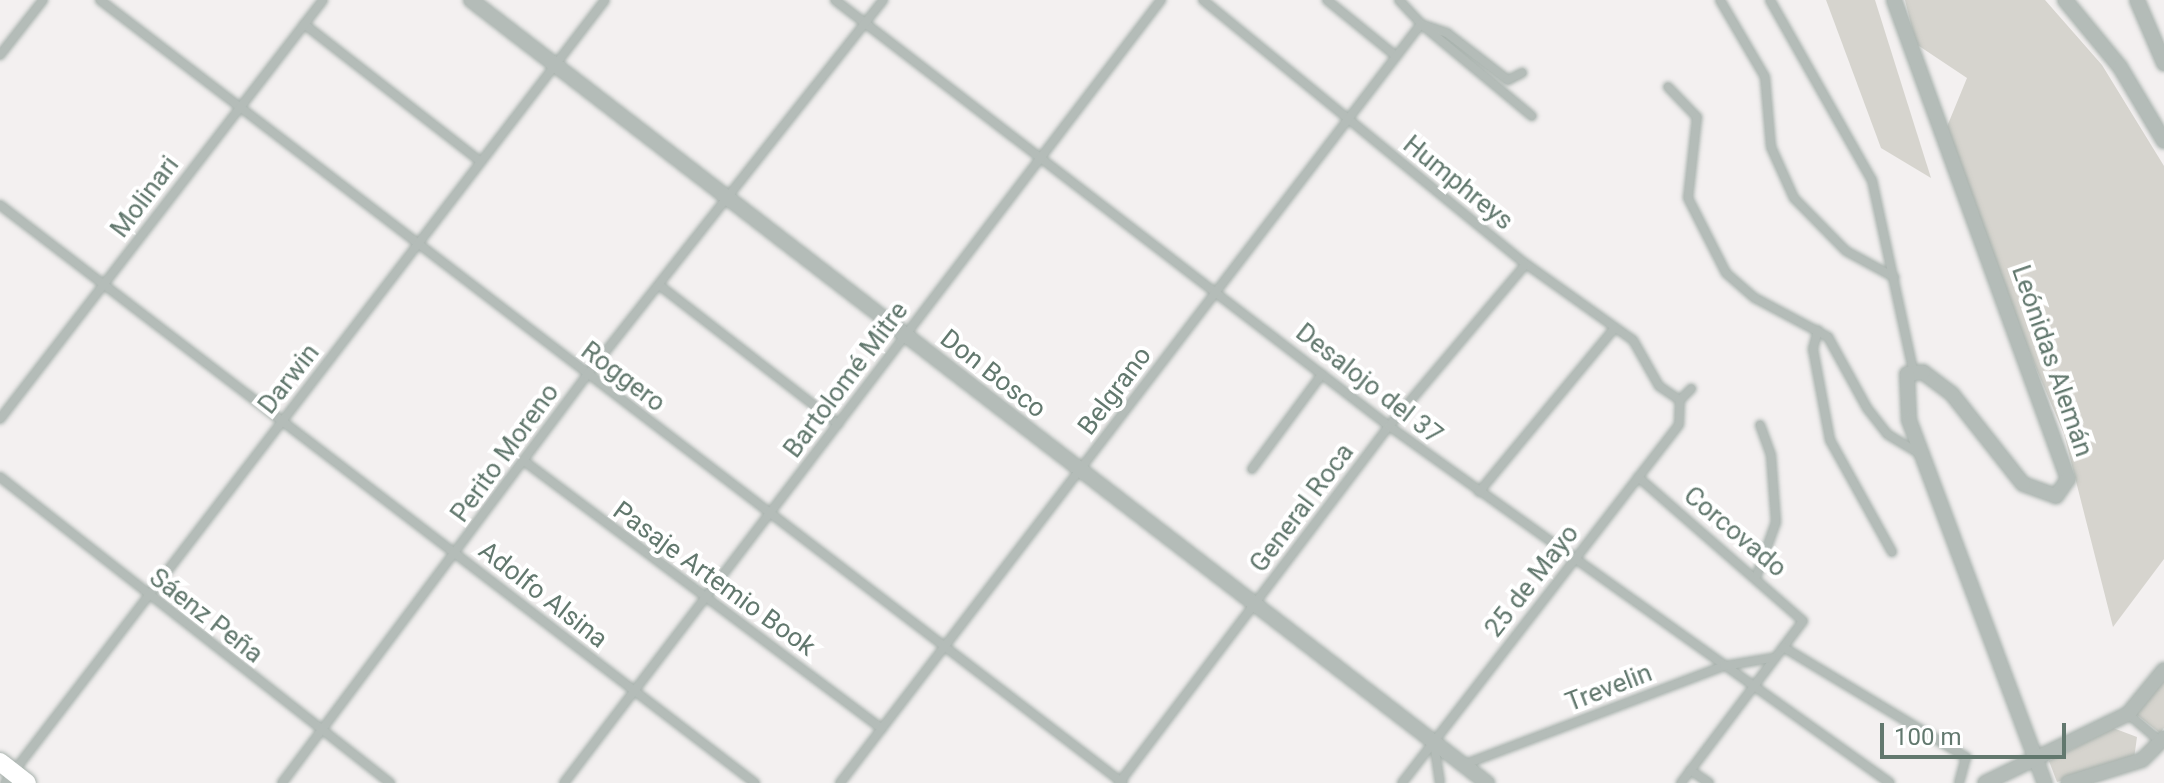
<!DOCTYPE html>
<html>
<head>
<meta charset="utf-8">
<style>
  body { margin:0 }
  #map { position:relative; width:2164px; height:783px; overflow:hidden; background:#f3f0f0; font-family:Roboto,sans-serif }
  div>[style] { position:absolute }
  .green>* { inset:0; background:#d6d4ce }
  .roads { filter:drop-shadow(0 0 2px #a7b1ac) drop-shadow(0 0 2px #a7b1ac) }
  .minor>* { height:8px; margin:-4px; padding:0 4px; transform-origin:4px; border-radius:4px; background:#b4bcb8 }
  .tertiary>* { height:14px; margin:-7px; padding:0 7px; transform-origin:7px; border-radius:7px; background:#b4bcb8 }
  .secondary>* { height:18px; margin:-9px; padding:0 9px; transform-origin:9px; border-radius:9px; background:#fff }
  span { translate:-50% -50%; white-space:nowrap; text-align:center; line-height:1.15; -webkit-text-stroke:8px #fff; paint-order:stroke }
  .street-label { font-size:26px; color:#62786e }
  .scale { position:absolute; left:1880px; top:723px; width:186px; height:36px; box-sizing:border-box; border:4px solid #62786e; border-top:0; padding-left:10px; font-size:24px; line-height:28px; white-space:nowrap; color:#62786e; -webkit-text-stroke:6px #fff; paint-order:stroke }
</style>
</head>
<body>
<div id="map">
  <div class="green">
    <i style="clip-path:polygon(1826px 0,1875px 0,1931px 178px,1881px 148px)"></i>
    <i style="clip-path:polygon(1905px 0,2045px 0,2102px 65px,2164px 166px,2164px 559px,2113px 627px,2064px 434px,1995px 271px,1946px 129px,1967px 78px,1916px 44px)"></i>
    <i style="clip-path:polygon(2164px 678px,2164px 728px,2160px 733px,2136px 714px)"></i>
    <i style="clip-path:polygon(2113px 728px,2137px 737px,2134px 759px,2057px 782px,2049px 761px)"></i>
  </div>
  <div class="roads">
    <div class="minor">
      <i style="left:100px;top:0;width:1288px;rotate:37.43deg"></i>
      <i style="left:835px;top:0;width:699px;rotate:37.56deg"></i>
      <i style="left:1389px;top:426px;width:615px;rotate:35.47deg"></i>
      <i style="left:1203px;top:0;width:417px;rotate:39.3deg"></i>
      <i style="left:1526px;top:264px;width:131px;rotate:35.4deg"></i>
      <i style="left:1633px;top:340px;width:53px;rotate:60.5deg"></i>
      <i style="left:1659px;top:386px;width:25px;rotate:34deg"></i>
      <i style="left:1327px;top:0;width:89px;rotate:39.1deg"></i>
      <i style="left:1399px;top:0;width:33px;rotate:47deg"></i>
      <i style="left:1421px;top:24px;width:28px;rotate:19deg"></i>
      <i style="left:1447px;top:33px;width:77px;rotate:37.6deg"></i>
      <i style="left:1508px;top:80px;width:16px;rotate:-27deg"></i>
      <i style="left:1720px;top:0;width:89px;rotate:59.7deg"></i>
      <i style="left:1765px;top:77px;width:70px;rotate:85.1deg"></i>
      <i style="left:1771px;top:147px;width:56px;rotate:65.7deg"></i>
      <i style="left:1794px;top:198px;width:74px;rotate:45.5deg"></i>
      <i style="left:1846px;top:251px;width:55px;rotate:28.4deg"></i>
      <i style="left:1770px;top:0;width:207px;rotate:60.5deg"></i>
      <i style="left:1872px;top:180px;width:194px;rotate:77.8deg"></i>
      <i style="left:304px;top:24px;width:224px;rotate:37.9deg"></i>
      <i style="left:0;top:55px;width:70px;rotate:-52deg"></i>
      <i style="left:1668px;top:87px;width:42px;rotate:46deg"></i>
      <i style="left:1697px;top:117px;width:81px;rotate:96.3deg"></i>
      <i style="left:1688px;top:198px;width:84px;rotate:63.1deg"></i>
      <i style="left:1726px;top:273px;width:38px;rotate:41deg"></i>
      <i style="left:1755px;top:298px;width:83px;rotate:28.1deg"></i>
      <i style="left:1828px;top:337px;width:81px;rotate:61.2deg"></i>
      <i style="left:1867px;top:408px;width:33px;rotate:52deg"></i>
      <i style="left:1887px;top:434px;width:39px;rotate:31deg"></i>
      <i style="left:0;top:205px;width:951px;rotate:37.44deg"></i>
      <i style="left:659px;top:285px;width:227px;rotate:37.8deg"></i>
      <i style="left:1818px;top:330px;width:20px;rotate:105deg"></i>
      <i style="left:1813px;top:349px;width:93px;rotate:79.4deg"></i>
      <i style="left:1830px;top:440px;width:128px;rotate:61deg"></i>
      <i style="left:1680px;top:400px;width:16px;rotate:-45deg"></i>
      <i style="left:0;top:419px;width:529px;rotate:-52.37deg"></i>
      <i style="left:524px;top:461px;width:447px;rotate:36.8deg"></i>
      <i style="left:1252px;top:469px;width:118px;rotate:-53.6deg"></i>
      <i style="left:0;top:477px;width:496px;rotate:38.1deg"></i>
      <i style="left:1638px;top:477px;width:219px;rotate:41.1deg"></i>
      <i style="left:1803px;top:621px;width:203px;rotate:127deg"></i>
      <i style="left:1479px;top:492px;width:212px;rotate:-50.4deg"></i>
      <i style="left:1757px;top:575px;width:56px;rotate:-70.3deg"></i>
      <i style="left:1776px;top:522px;width:67px;rotate:-94.3deg"></i>
      <i style="left:1771px;top:455px;width:32px;rotate:-110deg"></i>
      <i style="left:1783px;top:647px;width:214px;rotate:31deg"></i>
      <i style="left:1966px;top:757px;width:27px;rotate:105deg"></i>
      <i style="left:2128px;top:714px;width:43px;rotate:40.3deg"></i>
      <i style="left:1434px;top:743px;width:40px;rotate:81.5deg"></i>
      <i style="left:1463px;top:765px;width:279px;rotate:-20.8deg"></i>
      <i style="left:1724px;top:666px;width:49px;rotate:-9.5deg"></i>
      <i style="left:1690px;top:770px;width:23px;rotate:34deg"></i>
      <i style="left:5px;top:783px;width:986px;rotate:-52.54deg"></i>
      <i style="left:282px;top:783px;width:509px;rotate:-53.22deg"></i>
      <i style="left:587px;top:375px;width:478px;rotate:-51.7deg"></i>
      <i style="left:564px;top:783px;width:985px;rotate:-52.68deg"></i>
      <i style="left:840px;top:783px;width:956px;rotate:-52.57deg"></i>
      <i style="left:1421px;top:24px;width:144px;rotate:39.7deg"></i>
      <i style="left:1119px;top:783px;width:448px;rotate:-52.9deg"></i>
      <i style="left:1389px;top:426px;width:212px;rotate:-49.8deg"></i>
      <i style="left:1402px;top:783px;width:453px;rotate:-52.3deg"></i>
      <i style="left:1679px;top:424px;width:24px;rotate:-88deg"></i>
    </div>
    <div class="tertiary">
      <i style="left:471px;top:0;width:1283px;rotate:37.62deg"></i>
      <i style="left:1894px;top:0;width:510px;rotate:70.04deg"></i>
      <i style="left:2068px;top:479px;width:21px;rotate:125deg"></i>
      <i style="left:2056px;top:496px;width:35px;rotate:-160deg"></i>
      <i style="left:2023px;top:484px;width:115px;rotate:-128.3deg"></i>
      <i style="left:1952px;top:394px;width:36px;rotate:-143deg"></i>
      <i style="left:1923px;top:372px;width:16px;rotate:173deg"></i>
      <i style="left:1907px;top:374px;width:46px;rotate:87.5deg"></i>
      <i style="left:1909px;top:420px;width:388px;rotate:69.5deg"></i>
      <i style="left:2065px;top:0;width:87px;rotate:50.6deg"></i>
      <i style="left:2120px;top:67px;width:86px;rotate:59.3deg"></i>
      <i style="left:2137px;top:0;width:69px;rotate:66.8deg"></i>
      <i style="left:1985px;top:783px;width:159px;rotate:-25.8deg"></i>
      <i style="left:2128px;top:714px;width:57px;rotate:-50.7deg"></i>
      <i style="left:2068px;top:783px;width:77px;rotate:-17.3deg"></i>
      <i style="left:2142px;top:760px;width:31px;rotate:-45deg"></i>
    </div>
    <div class="secondary">
      <i style="left:0;top:762px;width:34px;rotate:38deg"></i>
    </div>
  </div>
  <div class="street-label">
    <span style="left:1458px;top:183px;rotate:39deg">Humphreys</span>
    <span style="left:145px;top:197px;rotate:-53deg">Molinari</span>
    <span style="left:2052px;top:361px;rotate:71deg">Leónidas Alemán</span>
    <span style="left:993px;top:374px;rotate:38deg">Don Bosco</span>
    <span style="left:623px;top:377px;rotate:37deg">Roggero</span>
    <span style="left:289px;top:379px;rotate:-52deg">Darwin</span>
    <span style="left:846px;top:380px;rotate:-53deg">Bartolomé Mitre</span>
    <span style="left:1369px;top:384px;rotate:38deg">Desalojo del 37</span>
    <span style="left:1115px;top:391px;rotate:-53deg">Belgrano</span>
    <span style="left:505px;top:453px;rotate:-54deg">Perito Moreno</span>
    <span style="left:1302px;top:508px;rotate:-53deg">General Roca</span>
    <span style="left:1735px;top:532px;rotate:40deg">Corcovado</span>
    <span style="left:714px;top:579px;rotate:36deg">Pasaje Artemio Book</span>
    <span style="left:1532px;top:581px;rotate:-52deg">25 de Mayo</span>
    <span style="left:543px;top:595px;rotate:38deg">Adolfo Alsina</span>
    <span style="left:206px;top:616px;rotate:38deg">Sáenz Peña</span>
    <span style="left:1609px;top:688px;rotate:-21deg">Trevelin</span>
  </div>
  <div class="scale">100 m</div>
</div>
</body>
</html>
